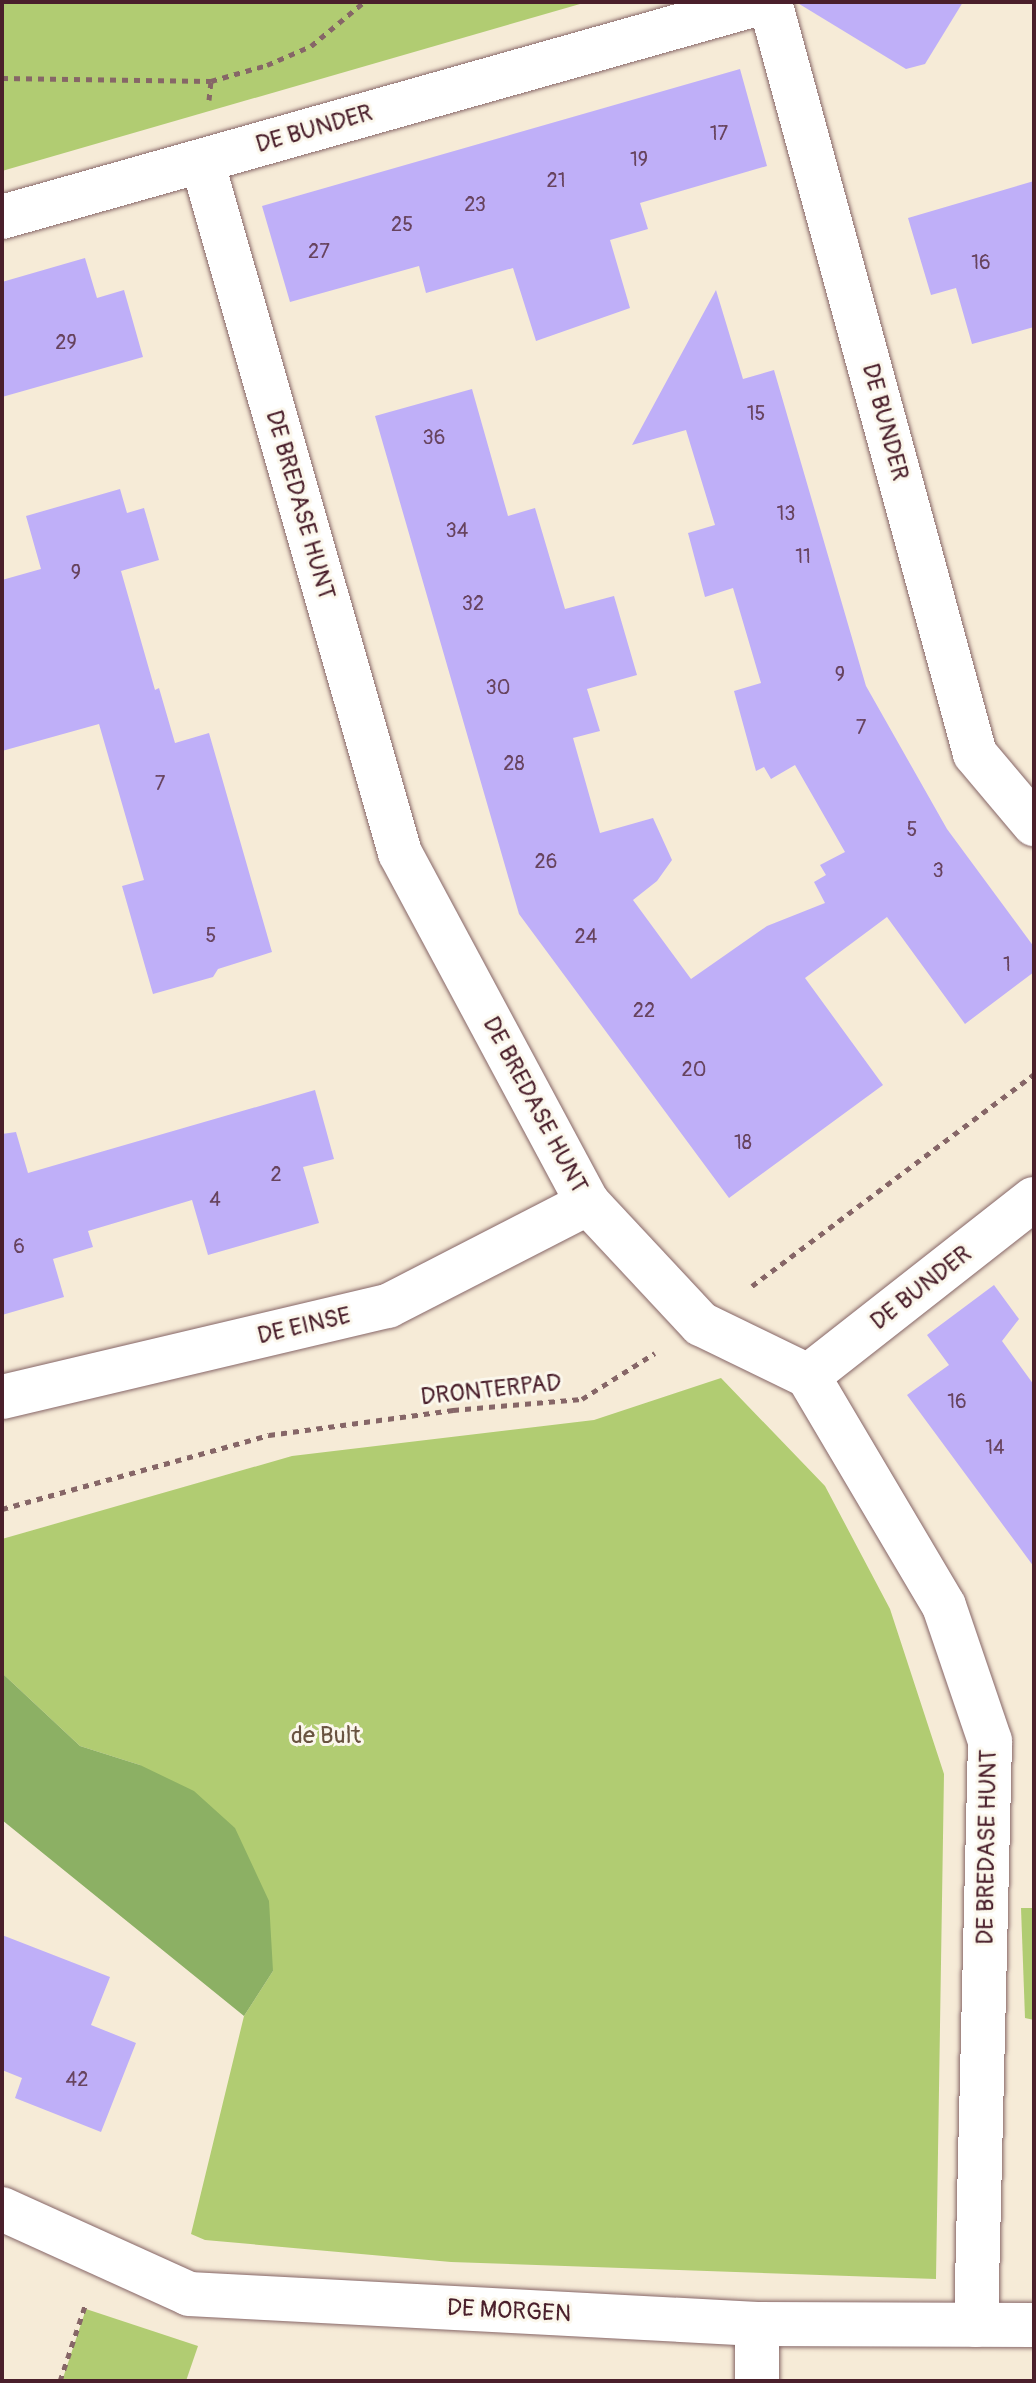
<!DOCTYPE html>
<html>
<head>
<meta charset="utf-8">
<style>
  body { margin:0 }
  #map { position:relative; width:1036px; height:2383px; overflow:hidden; background:#f6ebd7; font-family:Pangolin,sans-serif }
  div>[style] { position:absolute }
  .green>* { inset:0; background:#b1cc72 }
  .forest>* { inset:0; background:#8cb064 }
  .building>* { inset:0; background:#bfaff8 }
  .path>* { height:5px; margin-top:-2.5px; transform-origin:0; background:repeating-linear-gradient(90deg,#866667 0 6px,transparent 0 12px) }
  .roads { filter:drop-shadow(0 0 2px #866667) drop-shadow(0 0 2px #866667) }
  .minor>* { height:44px; margin:-22px; padding:0 22px; transform-origin:22px; border-radius:22px; background:#fff }
  span { translate:-50% -50%; white-space:nowrap; text-align:center; line-height:1.15; -webkit-text-stroke:6px #fbf7ec; paint-order:stroke }
  .number-label { font-size:20px; color:#67435e }
  .number-label span { -webkit-text-stroke-width:0 }
  .street-label { font-size:24px; color:#4a1f2b }
  .park-label { font-size:24px; color:#695340 }
  .frame { position:absolute; inset:0; border:4px solid #4a1f2b; pointer-events:none }
</style>
</head>
<body>
<div id="map">
  <div class="green">
    <i style="clip-path:polygon(2px 2px,587px 2px,2px 171px)"></i>
    <i style="clip-path:polygon(721px 1378px,825px 1486px,890px 1609px,944px 1774px,936px 2279px,451px 2262px,205px 2240px,191px 2234px,244px 2016px,273px 1971px,140px 1765px,80px 1746px,2px 1673px,2px 1539px,292px 1456px,594px 1420px)"></i>
    <i style="clip-path:polygon(1021px 1908px,1034px 1908px,1034px 2020px,1025px 2018px)"></i>
    <i style="clip-path:polygon(86px 2309px,198px 2346px,186px 2381px,62px 2381px)"></i>
  </div>
  <div class="forest">
    <i style="clip-path:polygon(2px 1673px,80px 1746px,140px 1765px,194px 1791px,235px 1828px,269px 1901px,273px 1971px,244px 2016px,2px 1820px)"></i>
  </div>
  <div class="building">
    <i style="clip-path:polygon(796px 2px,963px 2px,925px 64px,906px 69px)"></i>
    <i style="clip-path:polygon(740px 69px,767px 166px,640px 203px,648px 229px,610px 240px,630px 308px,536px 341px,513px 268px,426px 293px,419px 266px,290px 302px,262px 206px)"></i>
    <i style="clip-path:polygon(1034px 181px,1034px 327px,972px 344px,956px 288px,931px 295px,908px 218px)"></i>
    <i style="clip-path:polygon(85px 258px,97px 298px,124px 290px,143px 357px,2px 397px,2px 282px)"></i>
    <i style="clip-path:polygon(716px 290px,743px 379px,774px 370px,866px 686px,947px 829px,1034px 947px,1034px 972px,965px 1024px,887px 917px,805px 978px,883px 1085px,729px 1198px,519px 914px,375px 416px,472px 389px,508px 516px,535px 508px,565px 609px,614px 596px,637px 675px,587px 689px,600px 731px,573px 738px,600px 833px,653px 818px,672px 860px,657px 881px,633px 900px,691px 979px,767px 926px,825px 903px,814px 882px,826px 875px,820px 865px,845px 852px,795px 765px,771px 779px,764px 767px,756px 771px,734px 691px,761px 683px,733px 588px,705px 597px,688px 533px,715px 525px,686px 430px,632px 445px)"></i>
    <i style="clip-path:polygon(120px 489px,127px 513px,144px 508px,159px 560px,121px 571px,155px 690px,159px 688px,175px 743px,209px 733px,272px 952px,218px 969px,213px 977px,153px 994px,122px 886px,144px 880px,99px 724px,2px 751px,2px 580px,41px 569px,26px 516px)"></i>
    <i style="clip-path:polygon(315px 1090px,334px 1159px,303px 1167px,319px 1223px,208px 1255px,192px 1200px,88px 1231px,93px 1247px,53px 1259px,64px 1297px,2px 1315px,2px 1134px,16px 1132px,28px 1173px)"></i>
    <i style="clip-path:polygon(994px 1285px,1019px 1319px,1002px 1341px,1034px 1385px,1034px 1567px,907px 1395px,949px 1365px,927px 1335px)"></i>
    <i style="clip-path:polygon(2px 1935px,110px 1977px,91px 2025px,136px 2043px,101px 2132px,15px 2098px,22px 2078px,2px 2070px)"></i>
  </div>
  <div class="path">
    <i style="left:2px;top:78px;width:209px;rotate:0.8deg"></i>
    <i style="left:211px;top:81px;width:58px;rotate:-15.9deg"></i>
    <i style="left:267px;top:65px;width:48px;rotate:-23.4deg"></i>
    <i style="left:311px;top:46px;width:69px;rotate:-39.7deg"></i>
    <i style="left:209px;top:100px;width:19px;rotate:-84deg"></i>
    <i style="left:752px;top:1286px;width:353px;rotate:-36.9deg"></i>
    <i style="left:2px;top:1509px;width:277px;rotate:-15.5deg"></i>
    <i style="left:269px;top:1435px;width:186px;rotate:-7.7deg"></i>
    <i style="left:453px;top:1410px;width:129px;rotate:-4.9deg"></i>
    <i style="left:582px;top:1399px;width:86px;rotate:-32.2deg"></i>
    <i style="left:60px;top:2381px;width:79px;rotate:-71.6deg"></i>
  </div>
  <div class="roads">
    <div class="minor">
      <i style="left:770px;top:2px;width:779px;rotate:74.75deg"></i>
      <i style="left:975px;top:754px;width:92px;rotate:49.9deg"></i>
      <i style="left:202px;top:161px;width:720px;rotate:74.03deg"></i>
      <i style="left:400px;top:853px;width:397px;rotate:61.8deg"></i>
      <i style="left:588px;top:1203px;width:166px;rotate:47deg"></i>
      <i style="left:701px;top:1324px;width:119px;rotate:25.9deg"></i>
      <i style="left:808px;top:1376px;width:267px;rotate:59.4deg"></i>
      <i style="left:944px;top:1606px;width:143px;rotate:71.2deg"></i>
      <i style="left:990px;top:1741px;width:584px;rotate:91.37deg"></i>
      <i style="left:2px;top:217px;width:792px;rotate:-15.76deg"></i>
      <i style="left:808px;top:1376px;width:287px;rotate:-38.1deg"></i>
      <i style="left:2px;top:1397px;width:397px;rotate:-13.3deg"></i>
      <i style="left:388px;top:1306px;width:225px;rotate:-27.2deg"></i>
      <i style="left:2px;top:2209px;width:205px;rotate:24.4deg"></i>
      <i style="left:189px;top:2294px;width:569px;rotate:3.02deg"></i>
      <i style="left:757px;top:2324px;width:277px;rotate:0.2deg"></i>
      <i style="left:757px;top:2324px;width:57px;rotate:90deg"></i>
    </div>
  </div>
  <div class="number-label">
    <span style="left:719px;top:133px">17</span>
    <span style="left:639px;top:159px">19</span>
    <span style="left:556px;top:180px">21</span>
    <span style="left:475px;top:204px">23</span>
    <span style="left:402px;top:224px">25</span>
    <span style="left:319px;top:251px">27</span>
    <span style="left:981px;top:262px">16</span>
    <span style="left:66px;top:342px">29</span>
    <span style="left:756px;top:413px">15</span>
    <span style="left:434px;top:437px">36</span>
    <span style="left:786px;top:513px">13</span>
    <span style="left:457px;top:530px">34</span>
    <span style="left:803px;top:556px">11</span>
    <span style="left:76px;top:572px">9</span>
    <span style="left:473px;top:603px">32</span>
    <span style="left:840px;top:674px">9</span>
    <span style="left:498px;top:687px">30</span>
    <span style="left:861px;top:727px">7</span>
    <span style="left:514px;top:763px">28</span>
    <span style="left:160px;top:783px">7</span>
    <span style="left:912px;top:829px">5</span>
    <span style="left:546px;top:861px">26</span>
    <span style="left:938px;top:870px">3</span>
    <span style="left:211px;top:935px">5</span>
    <span style="left:586px;top:936px">24</span>
    <span style="left:1007px;top:964px">1</span>
    <span style="left:644px;top:1010px">22</span>
    <span style="left:694px;top:1069px">20</span>
    <span style="left:743px;top:1142px">18</span>
    <span style="left:276px;top:1174px">2</span>
    <span style="left:215px;top:1199px">4</span>
    <span style="left:19px;top:1246px">6</span>
    <span style="left:957px;top:1401px">16</span>
    <span style="left:995px;top:1447px">14</span>
    <span style="left:77px;top:2079px">42</span>
  </div>
  <div class="street-label">
    <span style="left:314px;top:129px;rotate:-16deg">DE BUNDER</span>
    <span style="left:885px;top:422px;rotate:75deg">DE BUNDER</span>
    <span style="left:300px;top:505px;rotate:74deg">DE BREDASE HUNT</span>
    <span style="left:535px;top:1105px;rotate:62deg">DE BREDASE HUNT</span>
    <span style="left:921px;top:1288px;rotate:-38deg">DE BUNDER</span>
    <span style="left:304px;top:1326px;rotate:-13deg">DE EINSE</span>
    <span style="left:491px;top:1390px;rotate:-6deg">DRONTERPAD</span>
    <span style="left:987px;top:1847px;rotate:-89deg">DE BREDASE HUNT</span>
    <span style="left:509px;top:2311px;rotate:3deg">DE MORGEN</span>
  </div>
  <div class="park-label">
    <span style="left:326px;top:1736px">de Bult</span>
  </div>
  <div class="frame"></div>
</div>
</body>
</html>
